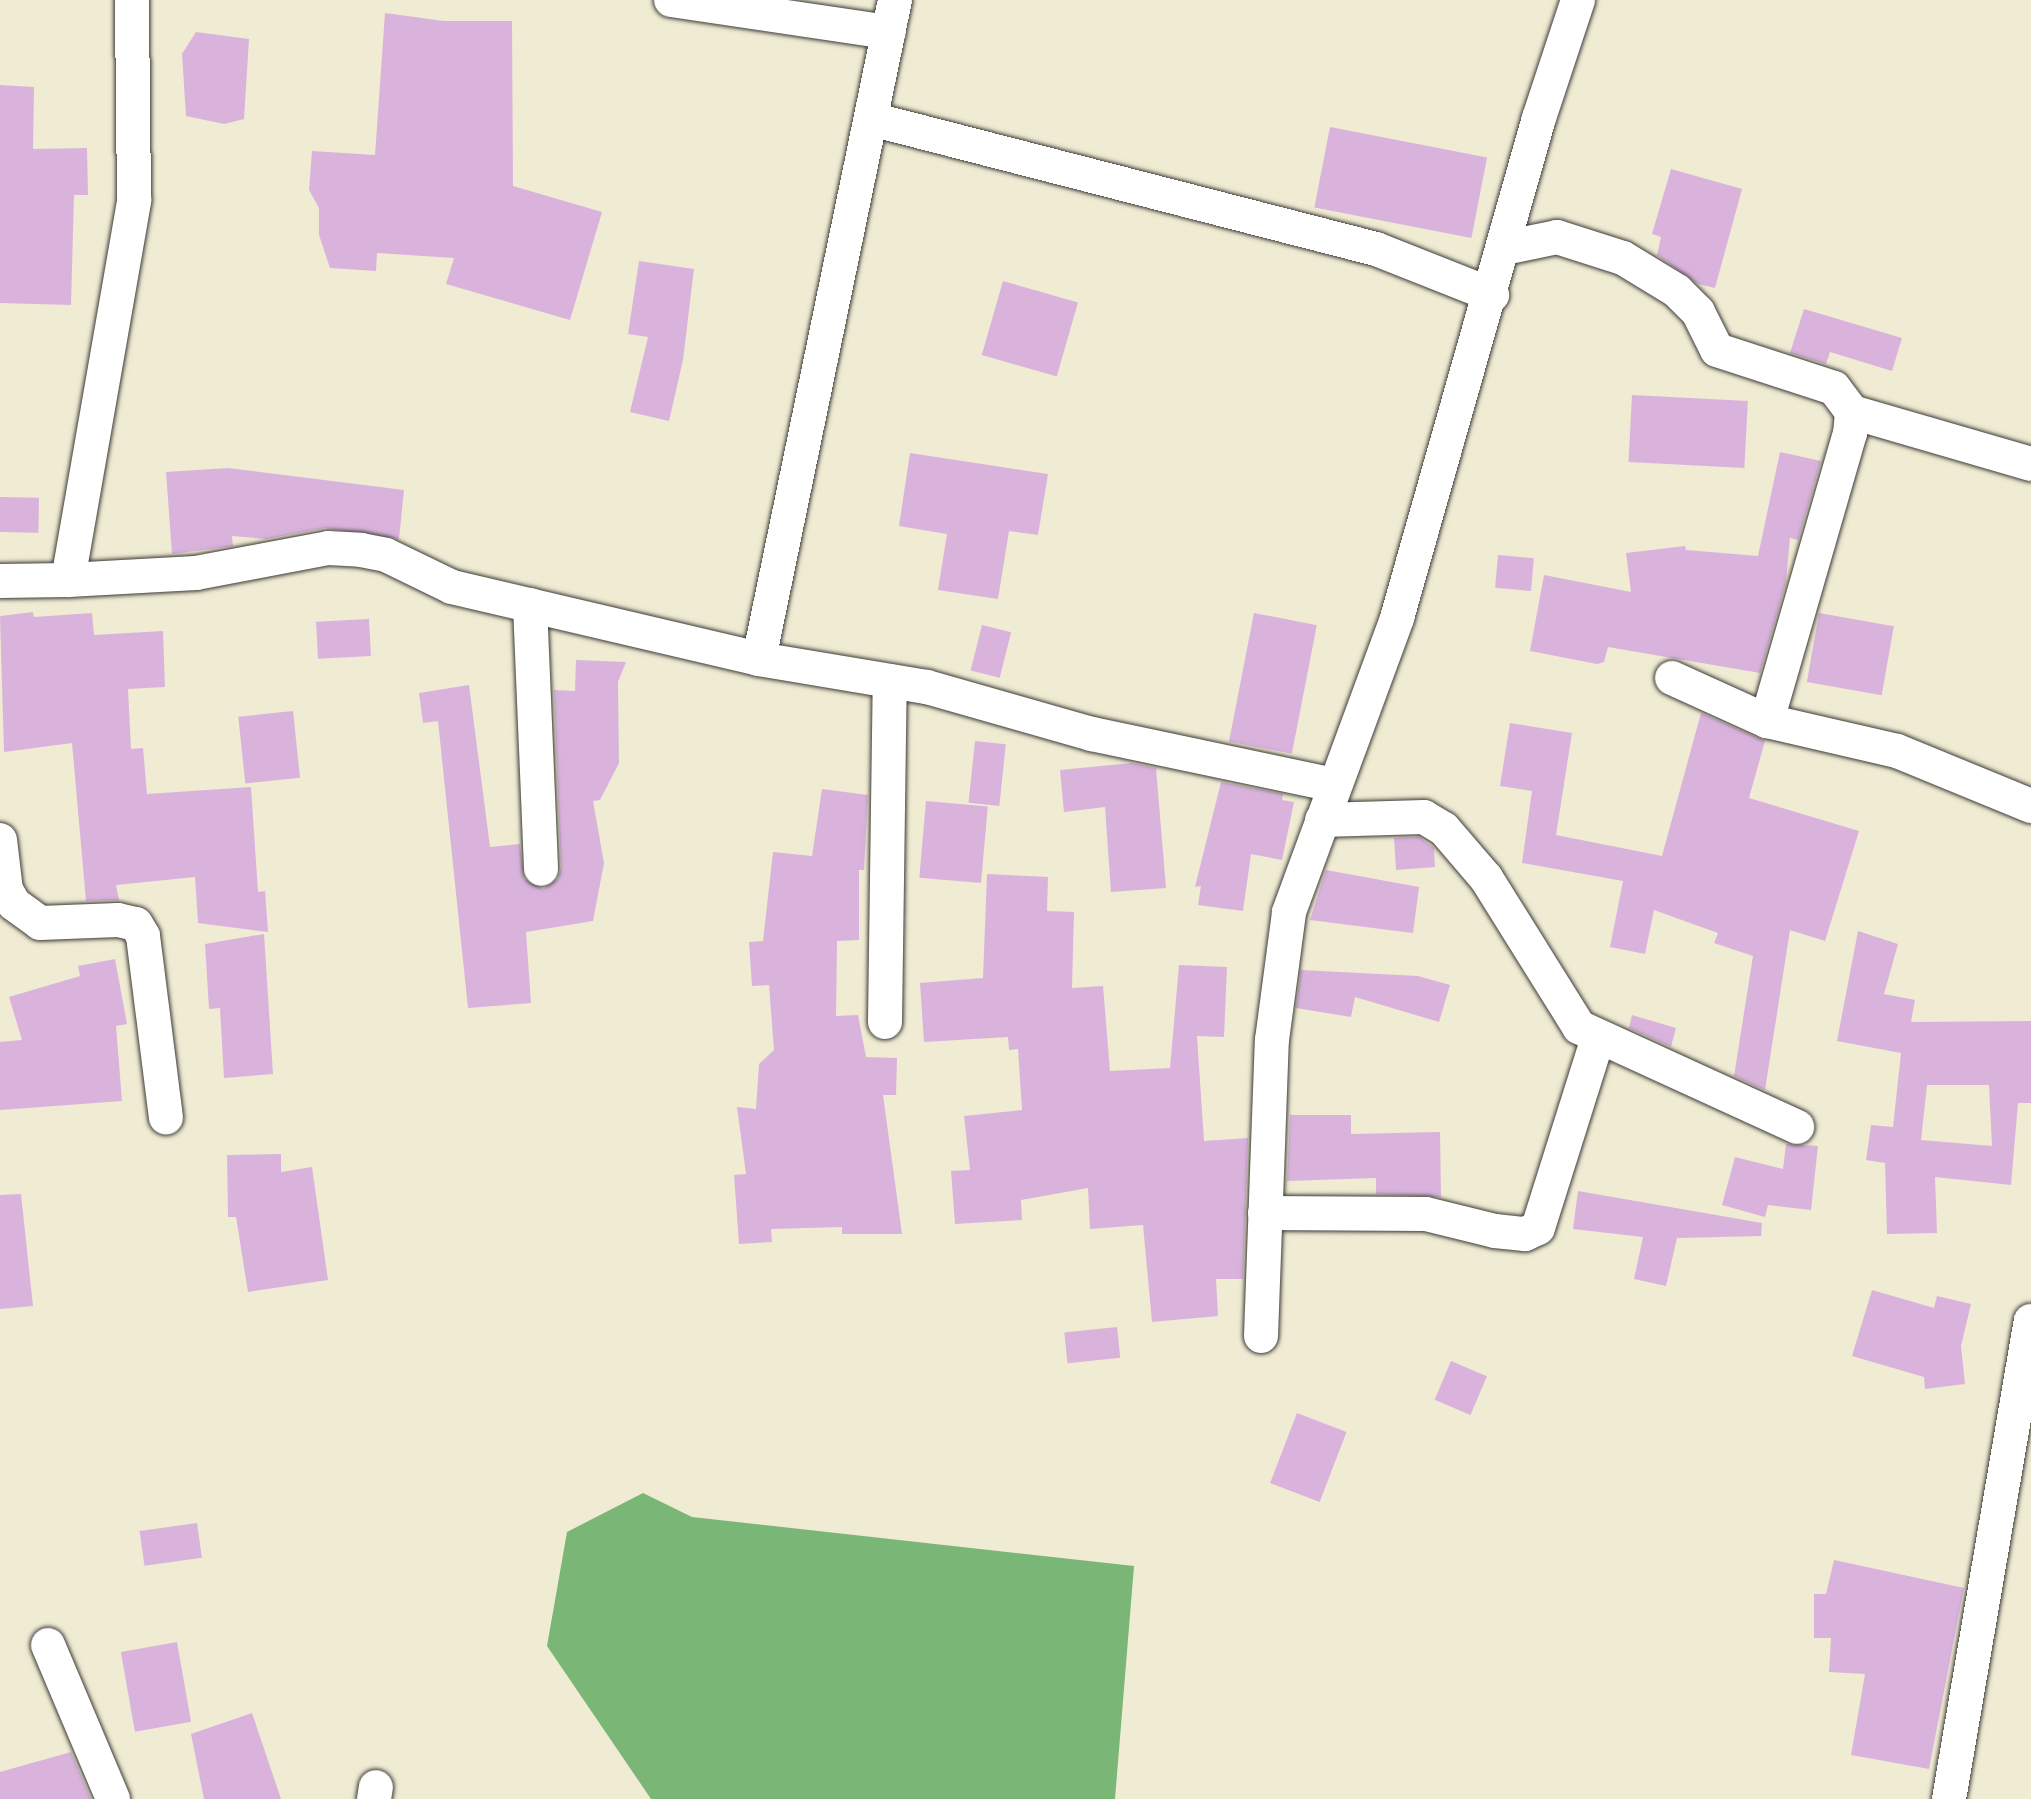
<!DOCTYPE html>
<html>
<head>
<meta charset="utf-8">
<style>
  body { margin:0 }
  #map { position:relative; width:2031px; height:1799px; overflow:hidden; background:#f0ebd3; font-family:Cardo,serif }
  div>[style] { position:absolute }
  .forest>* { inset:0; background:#7ab675 }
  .building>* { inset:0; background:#dab3dd; transform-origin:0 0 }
  .roads { filter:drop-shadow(0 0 2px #3c3b37) drop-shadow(0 0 2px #3c3b37) }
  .street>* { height:34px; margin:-17px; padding:0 17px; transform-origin:17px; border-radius:17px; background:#fff }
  span { translate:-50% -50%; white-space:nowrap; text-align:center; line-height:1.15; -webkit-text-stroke:6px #fbf7ec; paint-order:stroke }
</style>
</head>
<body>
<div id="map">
  <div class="forest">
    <i style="clip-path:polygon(643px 1493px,692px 1517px,1134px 1566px,1115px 1799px,651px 1799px,547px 1646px,567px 1532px)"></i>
  </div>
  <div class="building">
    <i style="clip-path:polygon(385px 13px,444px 21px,512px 21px,513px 186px,602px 212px,570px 320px,446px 284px,454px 258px,377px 253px,376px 271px,330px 268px,319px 235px,319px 208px,309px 190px,312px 151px,375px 155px)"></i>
    <i style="clip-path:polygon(196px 32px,249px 39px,244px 119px,224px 124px,186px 116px,182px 54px)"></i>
    <i style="clip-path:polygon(0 85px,34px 87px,33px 149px,87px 148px,88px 195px,74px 195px,71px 305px,0 303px)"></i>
    <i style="left:1330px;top:127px;width:160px;height:82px;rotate:11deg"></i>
    <i style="clip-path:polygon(1671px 169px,1742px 189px,1715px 288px,1698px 284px,1657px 255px,1661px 237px,1652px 234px)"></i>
    <i style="clip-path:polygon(639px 261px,694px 269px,683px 360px,669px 421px,630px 412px,648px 337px,628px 334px)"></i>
    <i style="left:1003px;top:281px;width:78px;height:77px;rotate:16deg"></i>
    <i style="clip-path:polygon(1804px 309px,1902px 338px,1892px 371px,1830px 352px,1826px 364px,1790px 353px)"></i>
    <i style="left:1632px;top:395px;width:116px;height:67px;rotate:3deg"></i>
    <i style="clip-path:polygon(1780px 452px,1821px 461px,1798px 540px,1790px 538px,1786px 582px,1760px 673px,1608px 647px,1604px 662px,1597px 664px,1530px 651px,1544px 575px,1631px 592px,1626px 553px,1685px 546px,1686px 550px,1758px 556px)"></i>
    <i style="clip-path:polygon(910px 453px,1048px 474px,1038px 535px,1009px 531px,998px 599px,938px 590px,947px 534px,899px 526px)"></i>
    <i style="clip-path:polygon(228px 468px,404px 490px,399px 539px,325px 528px,266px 539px,232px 536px,233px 546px,172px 554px,166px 472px)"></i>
    <i style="left:0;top:497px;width:39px;height:35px;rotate:1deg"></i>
    <i style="left:1498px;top:555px;width:36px;height:33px;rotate:5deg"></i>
    <i style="clip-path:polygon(33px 612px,34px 617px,92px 613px,94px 635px,163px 631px,165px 687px,128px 689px,131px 749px,143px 748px,147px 794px,251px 787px,258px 892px,265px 891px,268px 932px,198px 923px,195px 877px,116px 885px,119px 900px,86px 901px,72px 743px,4px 752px,0 616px)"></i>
    <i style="left:1254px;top:613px;width:64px;height:131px;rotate:11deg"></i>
    <i style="left:1819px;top:613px;width:76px;height:70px;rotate:10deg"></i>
    <i style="left:369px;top:619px;width:37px;height:53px;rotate:87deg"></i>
    <i style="left:982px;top:625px;width:30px;height:47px;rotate:14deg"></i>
    <i style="clip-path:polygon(576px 660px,626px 662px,618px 682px,619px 763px,600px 800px,593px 801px,604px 863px,593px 921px,526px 932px,531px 1003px,468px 1008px,438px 721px,423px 723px,419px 693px,469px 685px,490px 847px,520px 844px,524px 879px,543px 889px,558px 879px,561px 868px,554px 690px,575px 691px)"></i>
    <i style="left:293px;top:711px;width:67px;height:55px;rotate:84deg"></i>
    <i style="clip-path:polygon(1701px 713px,1765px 741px,1749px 798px,1859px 831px,1825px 941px,1790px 930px,1765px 1090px,1734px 1076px,1753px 956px,1714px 943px,1718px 933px,1654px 910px,1645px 954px,1610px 947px,1623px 881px,1522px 863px,1532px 791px,1500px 786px,1510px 723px,1572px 733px,1556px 835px,1662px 856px)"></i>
    <i style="left:975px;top:741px;width:31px;height:62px;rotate:6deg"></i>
    <i style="clip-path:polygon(1132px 763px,1156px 768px,1166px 888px,1111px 892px,1105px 807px,1064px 812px,1060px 770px)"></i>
    <i style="clip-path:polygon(1221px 782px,1283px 794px,1282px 800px,1294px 802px,1282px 860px,1251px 854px,1243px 911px,1198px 905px,1201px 886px,1195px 887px)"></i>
    <i style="clip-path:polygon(822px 789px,868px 795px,864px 870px,859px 870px,859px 940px,837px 941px,836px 1016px,858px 1015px,866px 1057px,897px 1058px,896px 1095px,883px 1095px,902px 1234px,842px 1234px,842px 1227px,771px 1229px,772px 1242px,739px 1244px,734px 1175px,746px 1174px,737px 1107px,756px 1109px,759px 1064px,774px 1050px,769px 985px,752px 986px,749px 942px,763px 941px,773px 852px,812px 856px)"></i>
    <i style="left:926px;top:801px;width:62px;height:77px;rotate:5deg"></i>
    <i style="clip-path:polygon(1419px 837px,1434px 848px,1435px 867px,1396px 870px,1394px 838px)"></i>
    <i style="clip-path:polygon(1326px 870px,1419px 887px,1413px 933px,1310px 920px)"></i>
    <i style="clip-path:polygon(987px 874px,1048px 877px,1047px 911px,1074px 912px,1072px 988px,1103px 986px,1110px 1071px,1170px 1068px,1179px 965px,1227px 967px,1224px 1037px,1197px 1036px,1204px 1141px,1248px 1138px,1243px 1279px,1216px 1279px,1218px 1316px,1152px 1322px,1143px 1225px,1090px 1229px,1088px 1188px,1021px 1200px,1022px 1220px,955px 1224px,951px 1171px,970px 1170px,964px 1116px,1022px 1110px,1018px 1049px,1009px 1050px,1008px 1037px,924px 1042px,920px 983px,983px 978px)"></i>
    <i style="clip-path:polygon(evenodd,1858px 931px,1898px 944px,1884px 994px,1915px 1000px,1911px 1022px,2031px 1021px,2031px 1103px,2018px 1103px,2011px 1185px,1935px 1177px,1937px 1233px,1887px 1234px,1885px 1163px,1866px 1160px,1871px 1125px,1893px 1127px,1901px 1053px,1837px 1041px,1858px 931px,1927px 1085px,1989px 1085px,1992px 1146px,1921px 1140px,1927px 1085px)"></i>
    <i style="clip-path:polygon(264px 934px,273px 1074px,224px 1078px,220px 1008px,209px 1009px,205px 944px)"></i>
    <i style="clip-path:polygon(115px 959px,127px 1024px,116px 1026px,122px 1101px,0 1110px,0 1042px,22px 1040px,9px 997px,80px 976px,78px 966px)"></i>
    <i style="clip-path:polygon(1301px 970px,1418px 976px,1450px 985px,1439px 1022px,1355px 997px,1351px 1017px,1296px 1008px)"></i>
    <i style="clip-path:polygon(1632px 1015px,1676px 1028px,1671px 1047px,1629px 1028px)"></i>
    <i style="clip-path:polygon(1290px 1115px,1351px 1115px,1351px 1134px,1440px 1132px,1441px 1197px,1376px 1194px,1376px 1178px,1287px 1181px)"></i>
    <i style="clip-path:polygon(1786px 1144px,1818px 1146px,1811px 1210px,1768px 1205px,1765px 1217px,1722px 1205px,1735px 1157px,1783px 1169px)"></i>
    <i style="clip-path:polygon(281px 1154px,281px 1172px,312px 1167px,328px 1280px,248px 1292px,236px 1217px,228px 1217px,227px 1155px)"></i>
    <i style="clip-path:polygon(1578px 1191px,1762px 1223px,1761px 1236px,1677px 1238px,1666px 1286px,1634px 1279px,1643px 1237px,1573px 1229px)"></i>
    <i style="clip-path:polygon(21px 1194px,33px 1306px,0 1309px,0 1195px)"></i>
    <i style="clip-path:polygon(1872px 1290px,1934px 1308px,1937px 1296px,1971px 1304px,1961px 1346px,1965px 1384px,1925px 1389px,1924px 1377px,1852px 1356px)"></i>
    <i style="left:1117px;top:1327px;width:31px;height:53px;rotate:84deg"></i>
    <i style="left:1451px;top:1361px;width:39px;height:42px;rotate:23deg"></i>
    <i style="left:1297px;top:1413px;width:53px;height:75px;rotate:21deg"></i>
    <i style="left:197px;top:1523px;width:35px;height:58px;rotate:82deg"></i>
    <i style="clip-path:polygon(1834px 1560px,1964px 1588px,1929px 1769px,1851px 1755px,1865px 1674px,1829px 1672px,1831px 1638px,1814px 1638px,1814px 1594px,1826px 1594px)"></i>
    <i style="left:177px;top:1642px;width:81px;height:57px;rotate:80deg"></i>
    <i style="clip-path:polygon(252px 1713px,281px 1799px,204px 1799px,191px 1734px)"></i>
    <i style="clip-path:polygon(71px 1752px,91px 1799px,0 1799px,0 1772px)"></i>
  </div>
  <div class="roads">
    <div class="street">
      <i style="left:671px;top:0;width:220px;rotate:8.4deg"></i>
      <i style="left:871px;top:119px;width:521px;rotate:14.44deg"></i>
      <i style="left:1376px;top:249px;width:125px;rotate:21.6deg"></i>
      <i style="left:1504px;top:248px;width:54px;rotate:-11.7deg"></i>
      <i style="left:1557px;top:237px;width:69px;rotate:17.7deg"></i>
      <i style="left:1623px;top:258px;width:63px;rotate:31.4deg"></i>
      <i style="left:1677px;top:291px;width:30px;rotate:45deg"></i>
      <i style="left:1698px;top:312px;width:42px;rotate:63.4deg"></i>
      <i style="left:1717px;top:350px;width:123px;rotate:18deg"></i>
      <i style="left:1834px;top:388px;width:30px;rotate:53deg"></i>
      <i style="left:1852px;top:412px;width:21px;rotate:95deg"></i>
      <i style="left:1850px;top:433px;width:300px;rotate:106.1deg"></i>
      <i style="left:1767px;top:721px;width:133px;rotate:13deg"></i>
      <i style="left:1897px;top:751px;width:145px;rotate:22.3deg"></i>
      <i style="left:1852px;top:412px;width:186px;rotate:16.2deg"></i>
      <i style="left:68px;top:580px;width:128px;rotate:-3.1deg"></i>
      <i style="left:196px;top:573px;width:134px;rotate:-10.7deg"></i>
      <i style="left:328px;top:548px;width:33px;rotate:3deg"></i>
      <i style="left:361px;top:550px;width:25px;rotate:11deg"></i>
      <i style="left:386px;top:555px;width:73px;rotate:25.9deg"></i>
      <i style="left:452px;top:587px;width:315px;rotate:13.2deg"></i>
      <i style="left:759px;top:659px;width:170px;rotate:9.5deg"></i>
      <i style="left:927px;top:687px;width:172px;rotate:15.9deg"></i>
      <i style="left:1092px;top:734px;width:248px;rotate:11.9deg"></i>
      <i style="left:0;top:581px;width:68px;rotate:-0.8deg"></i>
      <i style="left:68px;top:580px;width:386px;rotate:-80.1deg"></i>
      <i style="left:134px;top:200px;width:200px;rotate:-90.6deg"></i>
      <i style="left:530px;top:605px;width:264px;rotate:87.6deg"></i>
      <i style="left:759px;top:659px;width:673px;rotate:-78.34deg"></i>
      <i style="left:1672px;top:678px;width:104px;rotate:24.4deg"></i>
      <i style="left:1322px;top:820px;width:102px;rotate:-1.7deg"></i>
      <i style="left:1424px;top:817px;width:23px;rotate:31deg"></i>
      <i style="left:1444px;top:829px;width:65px;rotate:49.4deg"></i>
      <i style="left:1486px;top:878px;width:176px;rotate:58deg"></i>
      <i style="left:1579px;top:1027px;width:240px;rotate:24.6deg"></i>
      <i style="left:0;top:840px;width:50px;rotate:83.2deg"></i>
      <i style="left:6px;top:890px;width:16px;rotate:60deg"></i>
      <i style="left:14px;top:904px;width:32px;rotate:36deg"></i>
      <i style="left:40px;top:923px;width:78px;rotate:-2.2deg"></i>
      <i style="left:118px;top:920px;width:18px;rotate:13deg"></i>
      <i style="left:136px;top:924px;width:14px;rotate:60deg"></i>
      <i style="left:143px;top:936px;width:183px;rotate:82.8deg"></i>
      <i style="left:885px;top:1022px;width:341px;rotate:-89.2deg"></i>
      <i style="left:1265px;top:1213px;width:161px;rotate:0.4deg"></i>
      <i style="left:1426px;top:1214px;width:71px;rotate:13.8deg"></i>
      <i style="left:1495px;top:1231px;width:30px;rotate:6deg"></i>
      <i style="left:1525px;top:1234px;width:14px;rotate:-25deg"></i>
      <i style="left:1538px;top:1228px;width:199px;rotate:-72.5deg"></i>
      <i style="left:1261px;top:1336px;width:296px;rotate:-87.9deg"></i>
      <i style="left:1272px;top:1040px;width:129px;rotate:-82.4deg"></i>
      <i style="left:1289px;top:912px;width:313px;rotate:-69.8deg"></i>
      <i style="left:1397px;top:618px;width:520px;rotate:-74.15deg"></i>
      <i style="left:1539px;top:118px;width:124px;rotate:-71.7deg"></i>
      <i style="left:48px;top:1645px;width:167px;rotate:67.1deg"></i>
      <i style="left:374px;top:1799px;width:12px;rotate:-81deg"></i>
      <i style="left:1949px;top:1799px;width:485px;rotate:-80.3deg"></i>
    </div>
  </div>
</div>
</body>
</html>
